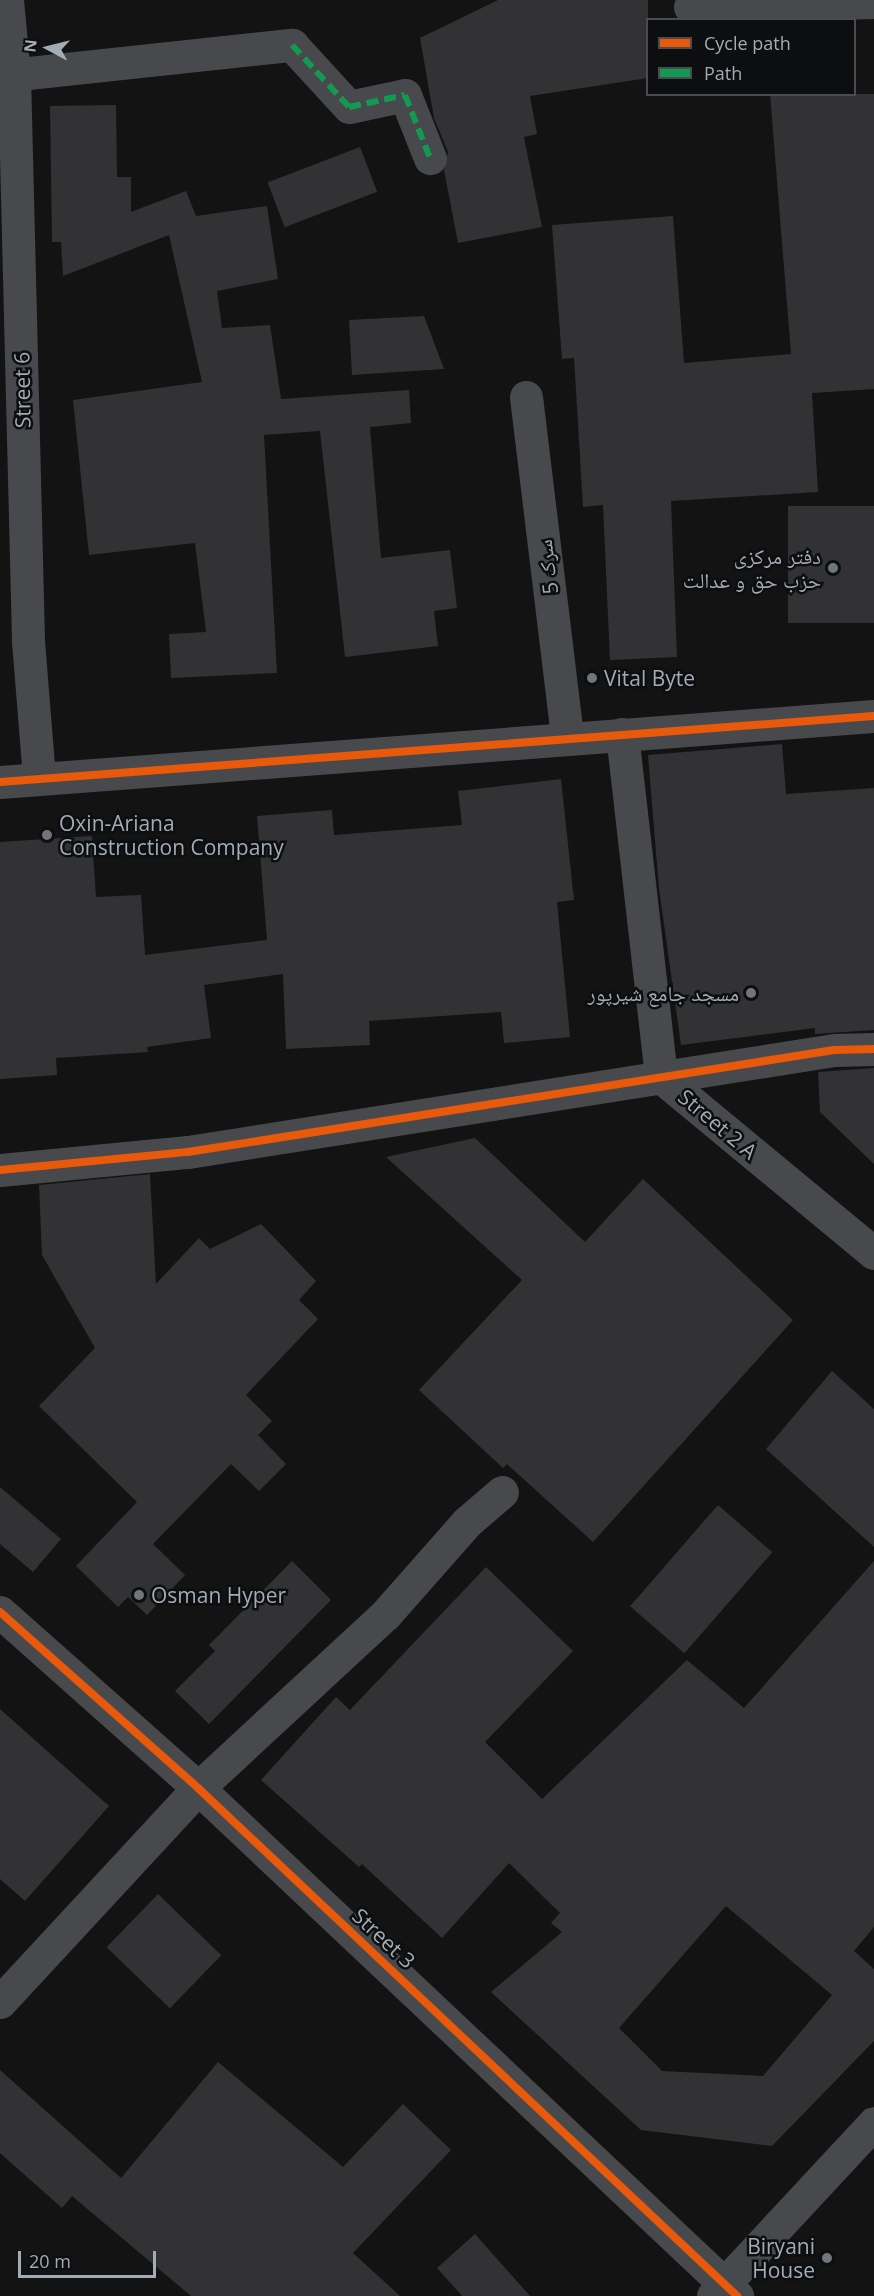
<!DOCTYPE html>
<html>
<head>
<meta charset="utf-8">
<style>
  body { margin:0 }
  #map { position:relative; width:874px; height:2296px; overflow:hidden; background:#131313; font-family:"Open Sans","Noto Naskh Arabic",sans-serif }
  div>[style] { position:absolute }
  .building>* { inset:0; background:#323234; transform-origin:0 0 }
  .minor>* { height:33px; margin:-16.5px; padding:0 16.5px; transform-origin:16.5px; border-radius:16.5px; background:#47494c }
  .quiet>* { height:6px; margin-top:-3px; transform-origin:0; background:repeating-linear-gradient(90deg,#139951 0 12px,transparent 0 18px) }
  .cycleway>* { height:8px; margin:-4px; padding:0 4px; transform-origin:4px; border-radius:4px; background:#e8590c }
  .dots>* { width:16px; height:16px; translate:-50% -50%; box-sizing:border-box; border:3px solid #0d0e0f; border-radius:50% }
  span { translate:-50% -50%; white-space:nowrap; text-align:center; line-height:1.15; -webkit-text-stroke:5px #0d0e0f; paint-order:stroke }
  .street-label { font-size:21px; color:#a3abb5 }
  .poi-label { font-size:21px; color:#a3abb5 }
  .right { translate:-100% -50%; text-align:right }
  .left { translate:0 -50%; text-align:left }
  .legend { position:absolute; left:646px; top:18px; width:210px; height:78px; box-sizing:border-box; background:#0d0e0f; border:2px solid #494d51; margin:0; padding:8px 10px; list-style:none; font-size:18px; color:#a3abb5 }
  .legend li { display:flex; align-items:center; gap:12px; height:30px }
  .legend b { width:30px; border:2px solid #494d51 }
  .north { position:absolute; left:18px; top:18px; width:60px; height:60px; -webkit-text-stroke:4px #0d0e0f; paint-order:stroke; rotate:277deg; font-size:16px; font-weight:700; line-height:24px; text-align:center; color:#a3abb5 }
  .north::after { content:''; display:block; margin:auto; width:21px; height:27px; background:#a3abb5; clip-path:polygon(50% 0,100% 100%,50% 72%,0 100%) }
  .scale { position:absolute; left:18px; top:2251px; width:138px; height:27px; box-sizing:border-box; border:3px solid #a3abb5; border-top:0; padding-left:8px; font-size:18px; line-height:21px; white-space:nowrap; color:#a3abb5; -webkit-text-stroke:4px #0d0e0f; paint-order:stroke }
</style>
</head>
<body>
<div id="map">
  <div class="building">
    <i style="clip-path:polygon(498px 0,648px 0,648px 78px,530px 96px,537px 134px,524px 137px,542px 227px,458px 243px,444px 170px,448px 152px,434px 118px,420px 38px)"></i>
    <i style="clip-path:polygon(770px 94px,874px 94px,874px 389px,812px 393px,818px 492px,671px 501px,677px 657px,610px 660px,603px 505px,583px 507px,574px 358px,562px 359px,552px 225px,673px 216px,684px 363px,791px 354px)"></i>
    <i style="clip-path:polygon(116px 105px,117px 177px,131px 177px,131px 212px,186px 191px,196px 216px,267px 206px,278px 279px,217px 291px,222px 328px,270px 325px,281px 399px,409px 390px,411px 423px,370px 427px,381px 558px,450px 550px,457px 608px,434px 611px,438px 646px,345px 657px,320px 431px,264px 435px,277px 673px,171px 678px,169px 634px,206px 632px,195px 543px,89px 555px,73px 400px,202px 382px,169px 235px,63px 276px,61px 242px,52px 242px,50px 106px)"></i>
    <i style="left:360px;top:147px;width:48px;height:99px;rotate:69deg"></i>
    <i style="clip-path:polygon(424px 316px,444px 369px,352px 375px,349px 320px)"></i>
    <i style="left:874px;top:506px;width:117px;height:86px;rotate:90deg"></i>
    <i style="clip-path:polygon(782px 744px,786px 794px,874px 788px,874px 1030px,815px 1034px,815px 1028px,681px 1045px,659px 889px,648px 755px)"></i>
    <i style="clip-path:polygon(561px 779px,574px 900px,557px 902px,570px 1037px,504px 1043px,501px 1012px,369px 1021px,370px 1045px,286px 1049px,283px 974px,204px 985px,211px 1038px,147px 1047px,148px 1052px,56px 1058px,57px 1075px,0 1079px,0 842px,92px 836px,96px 897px,141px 895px,145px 955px,267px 940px,257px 816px,332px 810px,334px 835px,462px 825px,458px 791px)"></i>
    <i style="clip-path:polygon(874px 1068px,874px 1164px,820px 1112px,818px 1072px)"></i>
    <i style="clip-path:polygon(475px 1138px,585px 1242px,643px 1179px,793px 1320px,593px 1542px,507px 1464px,503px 1468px,419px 1390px,522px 1280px,386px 1157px)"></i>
    <i style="clip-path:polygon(150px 1174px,156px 1284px,199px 1238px,210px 1249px,261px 1224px,316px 1281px,299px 1300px,318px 1319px,246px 1395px,272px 1421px,258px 1435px,286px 1464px,259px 1491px,231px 1464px,153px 1544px,185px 1575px,147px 1615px,128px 1597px,118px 1607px,76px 1566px,137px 1502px,39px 1406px,95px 1348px,42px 1255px,39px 1185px)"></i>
    <i style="clip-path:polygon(832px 1371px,874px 1409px,874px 1547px,766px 1449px)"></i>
    <i style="clip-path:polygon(0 1487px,61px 1539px,33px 1572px,0 1544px)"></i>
    <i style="left:718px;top:1505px;width:72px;height:134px;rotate:41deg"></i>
    <i style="clip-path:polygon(292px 1561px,331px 1600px,209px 1724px,175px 1691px,215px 1651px,209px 1645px)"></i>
    <i style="clip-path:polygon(evenodd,874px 1561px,874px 1927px,854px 1951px,874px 1969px,874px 2041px,772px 2146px,641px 2130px,491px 1992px,562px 1932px,551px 1923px,560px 1913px,509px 1863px,442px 1938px,362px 1864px,359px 1867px,261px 1780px,336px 1697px,350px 1710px,486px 1567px,573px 1651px,485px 1742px,542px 1799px,687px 1660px,744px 1708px,874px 1561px,726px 1906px,832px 1995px,763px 2076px,662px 2071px,619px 2028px,726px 1906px)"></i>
    <i style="clip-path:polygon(0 1709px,109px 1806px,25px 1901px,0 1879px)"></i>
    <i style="left:158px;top:1894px;width:88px;height:74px;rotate:44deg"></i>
    <i style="clip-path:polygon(218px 2062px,343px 2167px,403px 2104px,451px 2150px,353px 2253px,400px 2296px,191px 2296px,72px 2196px,62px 2208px,0 2153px,0 2070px,121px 2178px)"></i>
    <i style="clip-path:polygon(475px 2234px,530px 2296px,462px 2296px,437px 2268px)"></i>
  </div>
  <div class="minor">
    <i style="left:7px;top:0;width:75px;rotate:84.7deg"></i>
    <i style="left:14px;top:75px;width:566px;rotate:88.58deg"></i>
    <i style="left:28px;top:641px;width:138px;rotate:85.4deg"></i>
    <i style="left:690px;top:7px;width:184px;rotate:-1.6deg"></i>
    <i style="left:0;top:76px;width:294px;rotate:-6.1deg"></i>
    <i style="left:292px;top:45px;width:84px;rotate:47.4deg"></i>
    <i style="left:349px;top:107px;width:57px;rotate:-12.1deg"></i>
    <i style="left:405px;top:95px;width:68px;rotate:68.4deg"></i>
    <i style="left:526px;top:397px;width:342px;rotate:83.1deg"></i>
    <i style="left:622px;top:734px;width:345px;rotate:83.5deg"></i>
    <i style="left:661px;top:1077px;width:276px;rotate:39.6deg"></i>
    <i style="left:0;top:782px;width:876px;rotate:-4.32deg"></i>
    <i style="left:0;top:1170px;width:189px;rotate:-5.5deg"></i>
    <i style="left:188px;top:1152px;width:654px;rotate:-8.97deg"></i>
    <i style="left:834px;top:1050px;width:40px;rotate:-1.4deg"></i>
    <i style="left:0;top:1612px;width:265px;rotate:41.6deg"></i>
    <i style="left:198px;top:1788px;width:741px;rotate:43.3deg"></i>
    <i style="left:0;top:2002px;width:292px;rotate:-47.2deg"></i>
    <i style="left:198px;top:1788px;width:255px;rotate:-42.8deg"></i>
    <i style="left:385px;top:1615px;width:124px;rotate:-48.6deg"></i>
    <i style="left:467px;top:1522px;width:46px;rotate:-40.6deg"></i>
    <i style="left:713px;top:2296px;width:236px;rotate:-47.1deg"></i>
  </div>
  <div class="quiet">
    <i style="left:292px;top:45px;width:84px;rotate:47.4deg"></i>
    <i style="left:349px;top:107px;width:57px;rotate:-12.1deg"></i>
    <i style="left:405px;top:95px;width:68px;rotate:68.4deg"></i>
  </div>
  <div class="cycleway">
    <i style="left:0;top:782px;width:876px;rotate:-4.32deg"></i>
    <i style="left:0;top:1170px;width:189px;rotate:-5.5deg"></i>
    <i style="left:188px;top:1152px;width:654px;rotate:-8.97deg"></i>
    <i style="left:834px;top:1050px;width:40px;rotate:-1.4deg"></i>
    <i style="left:0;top:1612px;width:265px;rotate:41.6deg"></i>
    <i style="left:198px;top:1788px;width:741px;rotate:43.3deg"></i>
  </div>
  <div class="dots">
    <i style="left:833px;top:568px;background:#71767c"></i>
    <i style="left:592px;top:678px;background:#71767c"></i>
    <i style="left:47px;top:835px;background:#71767c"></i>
    <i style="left:751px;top:993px;background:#71767c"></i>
    <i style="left:139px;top:1595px;background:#71767c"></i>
    <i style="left:827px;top:2258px;background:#71767c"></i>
  </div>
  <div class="street-label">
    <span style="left:22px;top:390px;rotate:-91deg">Street 6</span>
    <span style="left:547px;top:567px;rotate:-97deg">سرک 5</span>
    <span style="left:718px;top:1124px;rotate:40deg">Street 2 A</span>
    <span style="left:384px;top:1938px;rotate:43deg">Street 3</span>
  </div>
  <div class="poi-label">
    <span class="right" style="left:821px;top:568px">دفتر مرکزی<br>حزب حق و عدالت</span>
    <span class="left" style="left:604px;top:678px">Vital Byte</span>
    <span class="left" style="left:59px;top:835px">Oxin-Ariana<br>Construction Company</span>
    <span class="right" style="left:739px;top:993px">مسجد جامع شیرپور</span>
    <span class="left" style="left:151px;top:1595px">Osman Hyper</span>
    <span class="right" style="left:815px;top:2258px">Biryani<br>House</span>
  </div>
  <ul class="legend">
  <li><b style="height:8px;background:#e8590c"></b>Cycle path</li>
  <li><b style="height:8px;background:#139951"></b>Path</li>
  </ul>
  <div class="north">N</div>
  <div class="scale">20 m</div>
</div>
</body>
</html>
